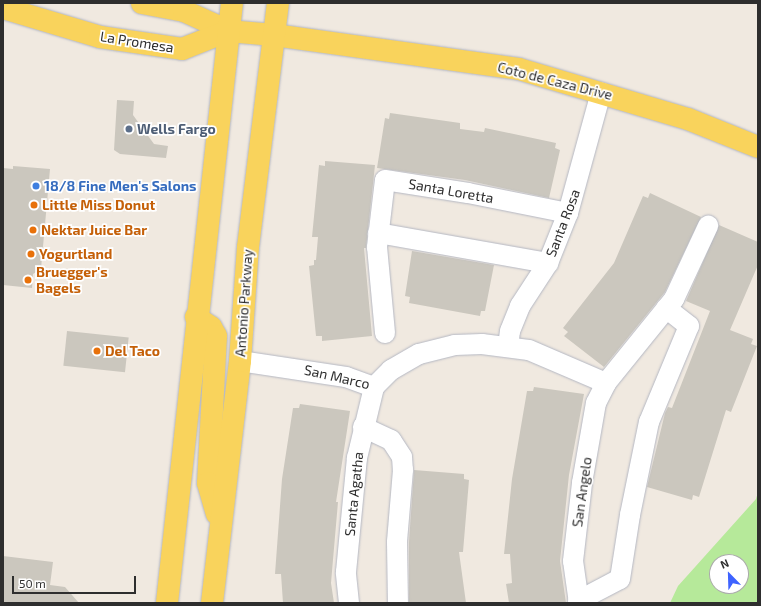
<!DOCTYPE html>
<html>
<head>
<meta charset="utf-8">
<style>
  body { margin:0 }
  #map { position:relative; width:761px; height:606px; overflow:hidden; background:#f0e9e0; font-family:"Exo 2",sans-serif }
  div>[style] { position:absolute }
  .green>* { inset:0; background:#b6e99a }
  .building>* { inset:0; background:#cbc7be; transform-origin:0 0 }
  .roads { filter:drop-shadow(0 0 1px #b4b7c2) drop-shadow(0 0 1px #b4b7c2) }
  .minor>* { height:20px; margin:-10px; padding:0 10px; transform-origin:10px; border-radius:10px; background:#fff }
  .major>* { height:22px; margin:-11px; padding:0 11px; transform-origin:11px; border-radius:11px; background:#f9d35c }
  .dots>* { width:11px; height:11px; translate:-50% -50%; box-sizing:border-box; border:2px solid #fff; border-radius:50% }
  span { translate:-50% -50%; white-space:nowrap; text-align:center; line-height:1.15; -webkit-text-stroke:3.5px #fff; paint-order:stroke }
  .street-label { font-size:14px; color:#2e2e2e }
  .service-label { font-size:14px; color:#4e5e75; font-weight:700 }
  .left { translate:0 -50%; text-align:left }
  .shop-label { font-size:14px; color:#366cbe; font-weight:700 }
  .food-label { font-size:14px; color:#c56008; font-weight:700 }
  .frame { position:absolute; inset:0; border:4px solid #2e2e2e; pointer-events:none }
  .north { position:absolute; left:709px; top:554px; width:40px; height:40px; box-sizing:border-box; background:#fff; border:1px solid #ababab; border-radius:50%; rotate:337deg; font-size:11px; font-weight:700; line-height:16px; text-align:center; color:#2e2e2e }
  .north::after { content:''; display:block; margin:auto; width:14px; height:18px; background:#3e63ff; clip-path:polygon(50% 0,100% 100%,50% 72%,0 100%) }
  .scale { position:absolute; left:12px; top:576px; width:124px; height:18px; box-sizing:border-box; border:2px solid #2e2e2e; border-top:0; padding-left:5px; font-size:12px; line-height:14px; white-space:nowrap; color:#2e2e2e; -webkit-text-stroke:3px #fff; paint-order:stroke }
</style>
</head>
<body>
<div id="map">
  <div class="green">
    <i style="clip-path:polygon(evenodd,758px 492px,758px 603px,670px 603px,678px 586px,756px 499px,758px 492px,717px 562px,741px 562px,741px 586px,717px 586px,717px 562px)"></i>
  </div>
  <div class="building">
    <i style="clip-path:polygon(117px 100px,134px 101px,133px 115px,154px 144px,168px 146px,166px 158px,120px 154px,114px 150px)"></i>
    <i style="clip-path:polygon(390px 113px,460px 123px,460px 129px,484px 132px,485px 128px,556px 143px,555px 148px,560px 150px,549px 198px,465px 180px,377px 168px,385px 118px,389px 119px)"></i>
    <i style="clip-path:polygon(325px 161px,375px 165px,366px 248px,364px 248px,372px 336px,322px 341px,322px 336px,316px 336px,309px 266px,314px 265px,314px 260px,316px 260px,318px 237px,312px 237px,319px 165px,325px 166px)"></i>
    <i style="clip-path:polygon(13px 166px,50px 169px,41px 269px,33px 274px,32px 288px,3px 285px,3px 168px,13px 169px)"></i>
    <i style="clip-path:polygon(650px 193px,701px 217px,665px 292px,604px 367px,564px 336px,568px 332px,563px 328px,614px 263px,643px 196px,648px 198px)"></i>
    <i style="clip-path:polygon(719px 225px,758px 242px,758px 265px,730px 330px,753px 339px,751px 344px,757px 346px,731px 412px,726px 410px,699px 497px,693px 495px,692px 500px,647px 487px,665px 413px,668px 407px,672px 408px,710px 311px,686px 301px)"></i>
    <i style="clip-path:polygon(412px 251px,494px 265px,485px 311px,481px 311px,480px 316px,409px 303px,410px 297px,405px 296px)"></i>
    <i style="left:67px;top:331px;width:62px;height:35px;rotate:6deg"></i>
    <i style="clip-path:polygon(534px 387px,584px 394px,569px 475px,560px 561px,566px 603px,509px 603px,506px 584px,512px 583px,510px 554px,504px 554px,512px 479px,527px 391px,533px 391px)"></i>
    <i style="clip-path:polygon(300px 404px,350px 411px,336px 502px,338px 502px,331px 583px,334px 603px,283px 603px,281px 574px,275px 574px,282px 479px,293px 408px,299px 408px)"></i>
    <i style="clip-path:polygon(414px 470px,464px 474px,464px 479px,469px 480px,463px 552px,459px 552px,466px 603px,409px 603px,409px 542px)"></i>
    <i style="clip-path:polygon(3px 556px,53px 562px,50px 585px,65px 587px,79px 603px,3px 603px)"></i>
  </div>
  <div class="roads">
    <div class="minor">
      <i style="left:378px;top:233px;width:173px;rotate:10deg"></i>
      <i style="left:385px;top:333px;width:86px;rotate:-95.3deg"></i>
      <i style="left:377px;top:247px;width:67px;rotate:-83.2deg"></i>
      <i style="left:385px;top:180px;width:84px;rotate:8.9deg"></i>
      <i style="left:468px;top:193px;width:102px;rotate:11.3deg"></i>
      <i style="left:508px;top:347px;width:16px;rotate:-83deg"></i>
      <i style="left:510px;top:331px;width:27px;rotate:-68deg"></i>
      <i style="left:520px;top:306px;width:51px;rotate:-56.9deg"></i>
      <i style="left:548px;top:263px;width:54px;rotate:-68.2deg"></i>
      <i style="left:568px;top:213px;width:125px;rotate:-74.7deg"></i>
      <i style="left:240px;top:361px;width:107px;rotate:8.6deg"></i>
      <i style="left:346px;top:377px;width:30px;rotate:20deg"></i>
      <i style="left:374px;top:387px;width:24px;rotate:-45deg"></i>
      <i style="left:391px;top:370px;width:32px;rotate:-30deg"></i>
      <i style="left:419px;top:354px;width:37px;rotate:-14deg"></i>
      <i style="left:455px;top:345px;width:27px;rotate:-2deg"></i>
      <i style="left:482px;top:344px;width:47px;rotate:7.3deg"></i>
      <i style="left:529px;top:350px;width:84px;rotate:23.2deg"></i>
      <i style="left:363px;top:427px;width:31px;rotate:25deg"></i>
      <i style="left:391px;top:440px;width:20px;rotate:57deg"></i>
      <i style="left:402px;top:457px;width:13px;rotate:86deg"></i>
      <i style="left:403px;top:470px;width:72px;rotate:94.8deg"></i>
      <i style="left:397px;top:542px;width:61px;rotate:89.1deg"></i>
      <i style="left:578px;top:601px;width:47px;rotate:-27.6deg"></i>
      <i style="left:620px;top:579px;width:65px;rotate:-81.1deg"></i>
      <i style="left:630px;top:515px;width:95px;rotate:-78.5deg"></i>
      <i style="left:649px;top:422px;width:104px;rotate:-67.4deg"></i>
      <i style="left:689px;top:326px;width:29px;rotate:-142deg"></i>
      <i style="left:349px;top:603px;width:31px;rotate:-96deg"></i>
      <i style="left:346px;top:572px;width:115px;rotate:-84.5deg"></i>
      <i style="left:357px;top:458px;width:73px;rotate:-76.5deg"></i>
      <i style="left:579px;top:603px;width:42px;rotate:-98.1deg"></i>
      <i style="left:573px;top:561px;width:79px;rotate:-83.4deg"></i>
      <i style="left:582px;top:483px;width:81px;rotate:-80.1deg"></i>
      <i style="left:596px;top:403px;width:22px;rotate:-63deg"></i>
      <i style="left:606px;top:383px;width:108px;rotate:-51deg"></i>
      <i style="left:674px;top:299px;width:81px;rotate:-65deg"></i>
    </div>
    <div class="major">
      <i style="left:142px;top:3px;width:43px;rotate:10.8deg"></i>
      <i style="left:184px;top:11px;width:48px;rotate:24.4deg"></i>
      <i style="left:228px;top:31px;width:46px;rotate:5deg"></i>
      <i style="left:274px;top:35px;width:247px;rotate:7.9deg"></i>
      <i style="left:519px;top:69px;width:176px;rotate:16.5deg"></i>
      <i style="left:688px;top:119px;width:75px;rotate:21.8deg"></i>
      <i style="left:3px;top:8px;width:101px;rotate:16.6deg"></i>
      <i style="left:100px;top:37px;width:83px;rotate:8.3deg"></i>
      <i style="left:182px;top:49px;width:49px;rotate:-21.4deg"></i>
      <i style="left:196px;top:317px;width:18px;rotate:34deg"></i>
      <i style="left:211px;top:327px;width:10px;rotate:61deg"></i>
      <i style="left:216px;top:336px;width:147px;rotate:93.1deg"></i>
      <i style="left:208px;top:483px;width:32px;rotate:74deg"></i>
      <i style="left:167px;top:603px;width:604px;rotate:-83.82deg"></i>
      <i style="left:212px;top:603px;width:244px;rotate:-83.4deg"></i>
      <i style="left:240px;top:361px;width:114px;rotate:-86deg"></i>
      <i style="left:248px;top:247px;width:246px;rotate:-83deg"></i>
    </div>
  </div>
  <div class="dots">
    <i style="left:129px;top:129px;background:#5c6f8a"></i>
    <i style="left:36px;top:186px;background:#3f7fe0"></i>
    <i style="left:34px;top:205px;background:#e8710a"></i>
    <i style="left:33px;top:230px;background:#e8710a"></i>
    <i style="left:31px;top:254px;background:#e8710a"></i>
    <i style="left:28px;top:280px;background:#e8710a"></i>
    <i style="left:97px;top:351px;background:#e8710a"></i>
  </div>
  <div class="street-label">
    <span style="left:137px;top:42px;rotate:9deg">La Promesa</span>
    <span style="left:555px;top:81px;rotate:14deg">Coto de Caza Drive</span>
    <span style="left:451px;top:191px;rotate:10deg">Santa Loretta</span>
    <span style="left:563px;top:223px;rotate:-69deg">Santa Rosa</span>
    <span style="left:244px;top:303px;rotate:-86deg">Antonio Parkway</span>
    <span style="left:337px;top:377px;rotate:13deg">San Marco</span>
    <span style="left:582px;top:492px;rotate:-82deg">San Angelo</span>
    <span style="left:354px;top:494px;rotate:-84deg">Santa Agatha</span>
  </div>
  <div class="service-label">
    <span class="left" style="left:137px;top:129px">Wells Fargo</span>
  </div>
  <div class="shop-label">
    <span class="left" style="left:44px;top:186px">18/8 Fine Men's Salons</span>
  </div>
  <div class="food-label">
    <span class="left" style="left:42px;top:205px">Little Miss Donut</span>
    <span class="left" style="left:41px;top:230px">Nektar Juice Bar</span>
    <span class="left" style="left:39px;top:254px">Yogurtland</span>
    <span class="left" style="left:36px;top:280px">Bruegger's<br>Bagels</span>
    <span class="left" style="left:105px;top:351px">Del Taco</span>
  </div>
  <div class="frame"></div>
  <div class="north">N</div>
  <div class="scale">50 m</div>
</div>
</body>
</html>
